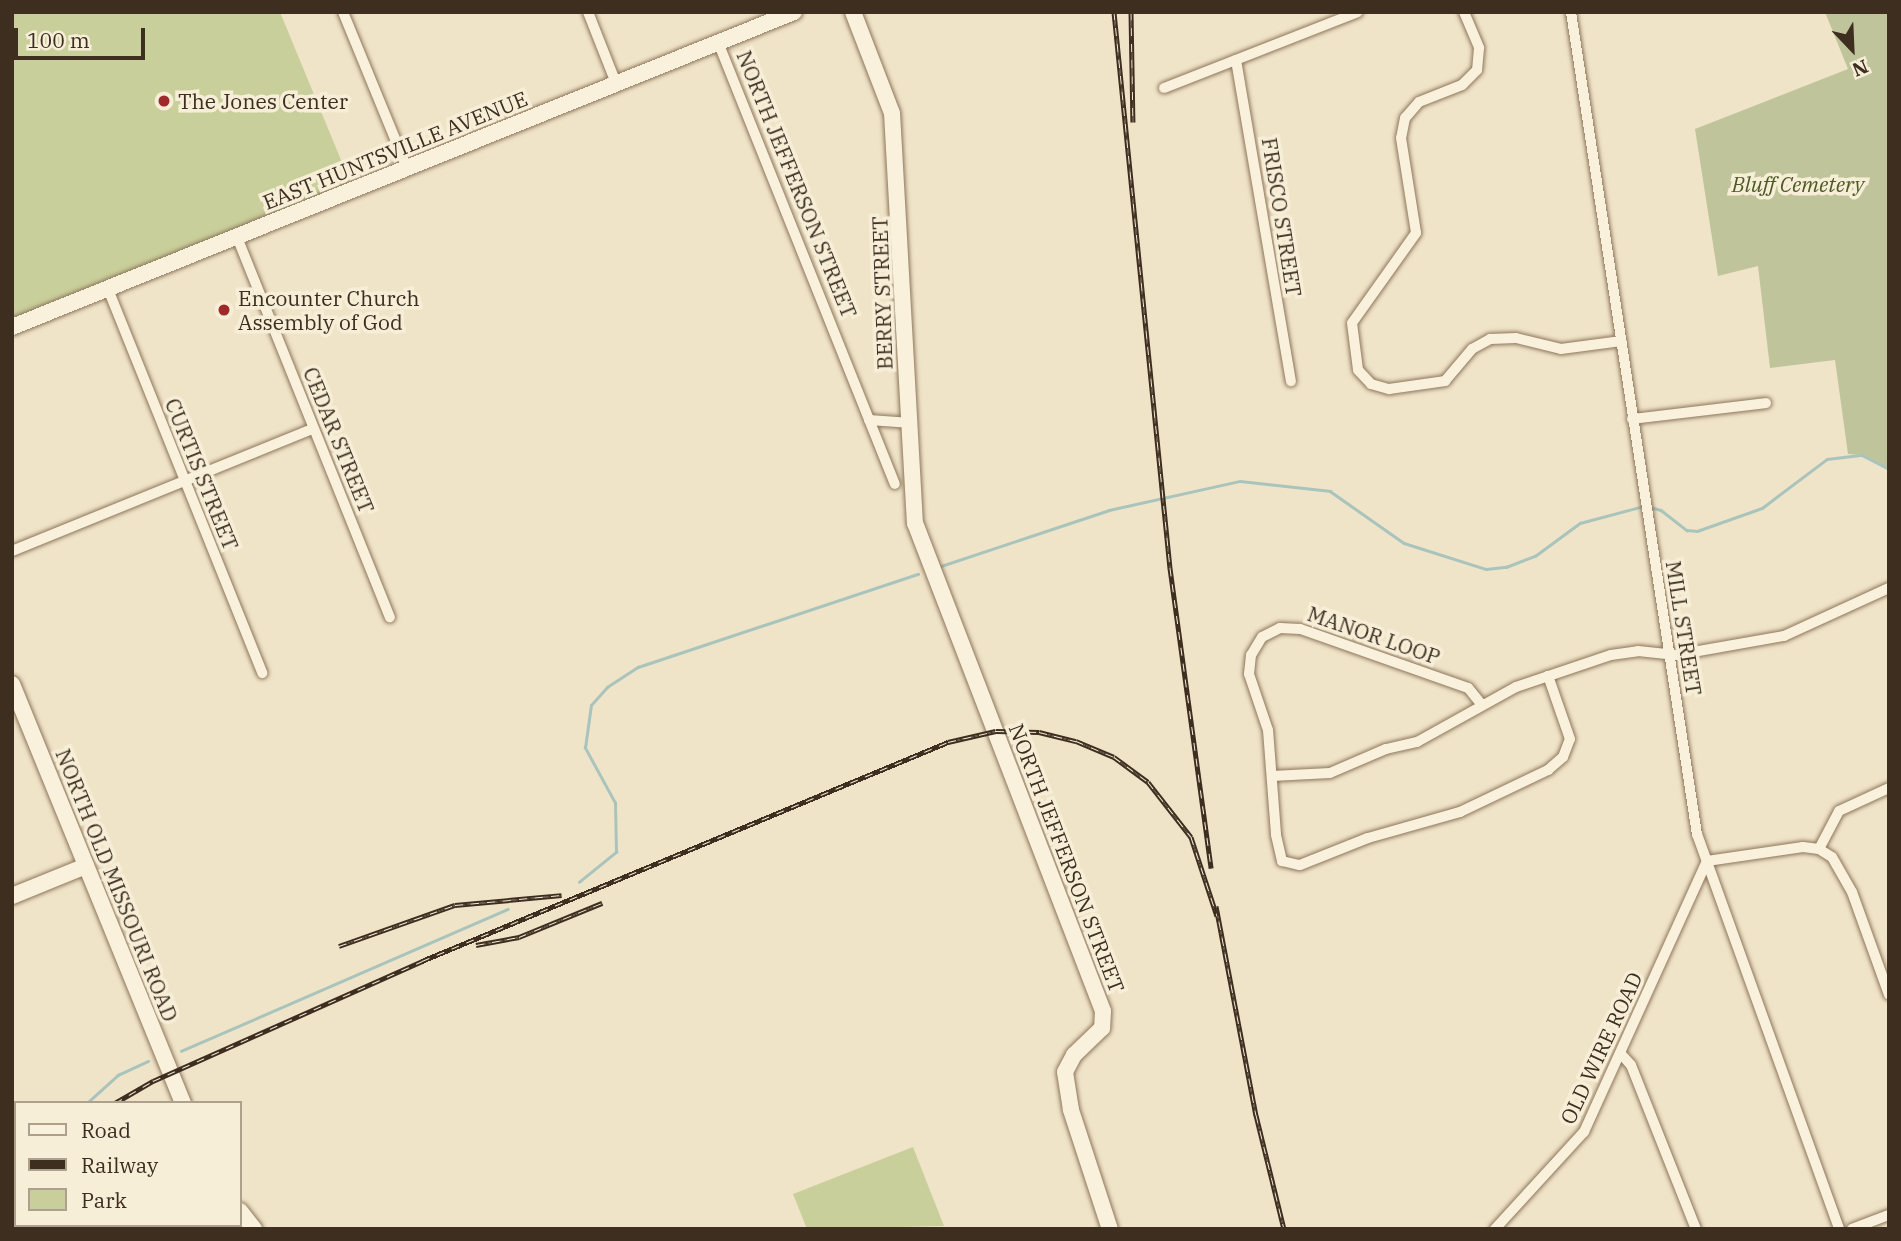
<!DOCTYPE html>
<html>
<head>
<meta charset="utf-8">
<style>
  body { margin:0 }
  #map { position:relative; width:1901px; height:1241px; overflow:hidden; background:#f0e4c8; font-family:"IBM Plex Serif",serif }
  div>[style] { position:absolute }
  .green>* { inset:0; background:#c9cf9b }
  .cemetery>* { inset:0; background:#bfc49a }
  .stream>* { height:2.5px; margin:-1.25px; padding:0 1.25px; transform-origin:1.25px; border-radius:1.25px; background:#a9c4bc }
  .roads { filter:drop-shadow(0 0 2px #8d765c) drop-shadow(0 0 2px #8d765c) }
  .street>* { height:10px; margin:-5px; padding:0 5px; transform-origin:5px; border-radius:5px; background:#faf1dc }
  .secondary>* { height:16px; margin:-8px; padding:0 8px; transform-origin:8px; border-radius:8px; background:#faf1dc }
  .rail>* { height:5px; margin-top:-2.5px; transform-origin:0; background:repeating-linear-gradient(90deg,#f7eed8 0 8px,#3d2e20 0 16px); box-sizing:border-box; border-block:2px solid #3d2e20 }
  .dots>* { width:19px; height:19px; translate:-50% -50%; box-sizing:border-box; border:4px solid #f7eed8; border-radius:50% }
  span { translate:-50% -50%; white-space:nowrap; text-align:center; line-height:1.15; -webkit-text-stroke:7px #f7eed8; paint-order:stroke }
  .poi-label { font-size:21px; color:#3d2e20 }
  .left { translate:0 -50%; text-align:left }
  .street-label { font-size:21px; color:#3d2e20 }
  .park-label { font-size:21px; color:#4d5a26; font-style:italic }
  .frame { position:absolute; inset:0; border:14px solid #3d2e20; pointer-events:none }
  .legend { position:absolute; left:14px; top:1101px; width:228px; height:126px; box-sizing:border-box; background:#f7eed8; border:2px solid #ada18e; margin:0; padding:9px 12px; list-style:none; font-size:21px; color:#3d2e20 }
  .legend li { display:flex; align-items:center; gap:14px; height:35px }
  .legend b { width:35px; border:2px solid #ada18e }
  .north { position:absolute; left:1817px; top:14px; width:70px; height:70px; -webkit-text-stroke:5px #f7eed8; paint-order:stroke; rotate:157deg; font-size:19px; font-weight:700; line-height:28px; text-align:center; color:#3d2e20 }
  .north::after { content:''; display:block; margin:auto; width:24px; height:32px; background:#3d2e20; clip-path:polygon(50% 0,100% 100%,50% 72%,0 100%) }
  .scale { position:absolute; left:14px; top:28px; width:131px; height:32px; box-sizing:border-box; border:4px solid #3d2e20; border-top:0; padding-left:9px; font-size:21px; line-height:24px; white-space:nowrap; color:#3d2e20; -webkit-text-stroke:5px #f7eed8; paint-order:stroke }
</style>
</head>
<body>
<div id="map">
  <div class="green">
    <i style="clip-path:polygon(12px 12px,280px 12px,353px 189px,12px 328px)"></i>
    <i style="clip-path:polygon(913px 1147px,944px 1226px,807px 1229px,793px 1194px)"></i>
  </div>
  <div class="cemetery">
    <i style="clip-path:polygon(1825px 12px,1889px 12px,1889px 469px,1862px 455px,1848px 454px,1835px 360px,1770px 368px,1758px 266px,1718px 276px,1695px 129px,1848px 69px)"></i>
  </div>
  <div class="stream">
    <i style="left:1650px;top:507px;width:11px;rotate:15deg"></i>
    <i style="left:1661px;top:510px;width:33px;rotate:38deg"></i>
    <i style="left:1687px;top:530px;width:10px;rotate:6deg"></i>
    <i style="left:1697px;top:531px;width:69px;rotate:-19.5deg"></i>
    <i style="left:1762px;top:508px;width:81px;rotate:-37deg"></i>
    <i style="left:1827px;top:459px;width:35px;rotate:-7deg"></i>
    <i style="left:1862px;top:455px;width:30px;rotate:27deg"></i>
    <i style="left:941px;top:566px;width:177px;rotate:-18.4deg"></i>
    <i style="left:1109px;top:510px;width:134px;rotate:-12.5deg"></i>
    <i style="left:1240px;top:481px;width:91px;rotate:6.3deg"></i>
    <i style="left:1330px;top:491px;width:90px;rotate:35.1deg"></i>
    <i style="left:1404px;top:543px;width:86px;rotate:17.6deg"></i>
    <i style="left:1486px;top:569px;width:20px;rotate:-6deg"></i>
    <i style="left:1506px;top:567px;width:31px;rotate:-21deg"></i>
    <i style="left:1535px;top:556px;width:56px;rotate:-36.3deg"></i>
    <i style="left:1580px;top:523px;width:62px;rotate:-14.9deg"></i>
    <i style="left:579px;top:882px;width:48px;rotate:-39deg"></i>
    <i style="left:616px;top:852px;width:49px;rotate:-91.2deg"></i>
    <i style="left:615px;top:803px;width:63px;rotate:-118.6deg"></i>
    <i style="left:585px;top:748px;width:43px;rotate:-82.1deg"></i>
    <i style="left:591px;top:705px;width:24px;rotate:-48deg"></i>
    <i style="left:607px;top:687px;width:37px;rotate:-33deg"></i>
    <i style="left:638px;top:667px;width:295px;rotate:-18.4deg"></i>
    <i style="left:181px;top:1051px;width:356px;rotate:-23.5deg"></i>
    <i style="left:87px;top:1103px;width:42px;rotate:-42.1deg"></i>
    <i style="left:118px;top:1075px;width:33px;rotate:-25deg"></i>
    <i style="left:12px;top:1168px;width:4px;rotate:-27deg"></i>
  </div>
  <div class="roads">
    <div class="street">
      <i style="left:343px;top:12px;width:169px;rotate:67.7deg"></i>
      <i style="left:588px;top:12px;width:76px;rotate:68.5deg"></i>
      <i style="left:1464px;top:12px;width:39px;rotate:67deg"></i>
      <i style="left:1479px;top:48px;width:22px;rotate:95deg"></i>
      <i style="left:1477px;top:70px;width:21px;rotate:135deg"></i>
      <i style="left:1462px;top:85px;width:46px;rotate:158.4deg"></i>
      <i style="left:1419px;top:102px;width:21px;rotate:131deg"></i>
      <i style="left:1405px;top:118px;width:20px;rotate:101deg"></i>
      <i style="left:1401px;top:138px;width:96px;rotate:81deg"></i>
      <i style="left:1416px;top:233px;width:110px;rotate:125.4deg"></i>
      <i style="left:1352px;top:323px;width:47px;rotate:82.7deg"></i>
      <i style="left:1358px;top:370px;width:19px;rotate:47deg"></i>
      <i style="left:1371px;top:384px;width:19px;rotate:16deg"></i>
      <i style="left:1389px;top:389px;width:57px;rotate:-8.1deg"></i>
      <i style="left:1445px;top:381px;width:42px;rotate:-49.8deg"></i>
      <i style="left:1472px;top:349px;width:21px;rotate:-29deg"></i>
      <i style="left:1490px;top:339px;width:26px;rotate:-2deg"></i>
      <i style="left:1516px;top:338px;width:46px;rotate:13.7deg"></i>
      <i style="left:1561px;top:349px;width:61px;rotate:-7.6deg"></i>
      <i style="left:1571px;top:12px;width:832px;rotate:81.29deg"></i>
      <i style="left:1697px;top:834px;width:420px;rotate:70.2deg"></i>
      <i style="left:718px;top:42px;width:476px;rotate:68.2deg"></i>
      <i style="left:1236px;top:60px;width:326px;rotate:80.3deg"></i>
      <i style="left:1164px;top:88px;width:208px;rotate:-21.4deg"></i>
      <i style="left:237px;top:237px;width:410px;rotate:68.1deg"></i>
      <i style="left:108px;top:289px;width:414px;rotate:68.1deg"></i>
      <i style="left:1632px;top:419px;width:135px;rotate:-6.8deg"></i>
      <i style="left:869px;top:420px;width:39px;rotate:4deg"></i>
      <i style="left:12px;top:551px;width:325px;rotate:-22.1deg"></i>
      <i style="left:1482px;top:705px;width:22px;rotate:-129deg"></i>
      <i style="left:1468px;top:688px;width:178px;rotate:-160.6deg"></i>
      <i style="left:1300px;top:629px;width:20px;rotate:-177deg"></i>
      <i style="left:1280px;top:628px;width:20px;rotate:153deg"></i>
      <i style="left:1262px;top:637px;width:21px;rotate:121deg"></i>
      <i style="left:1251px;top:655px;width:19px;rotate:96deg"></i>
      <i style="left:1249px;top:674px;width:59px;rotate:71.3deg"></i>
      <i style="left:1268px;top:730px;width:105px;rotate:85.6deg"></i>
      <i style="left:1276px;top:835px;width:27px;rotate:77deg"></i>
      <i style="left:1282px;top:861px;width:18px;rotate:13deg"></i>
      <i style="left:1300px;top:865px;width:73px;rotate:-21.7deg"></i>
      <i style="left:1368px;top:838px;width:96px;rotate:-15.8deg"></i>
      <i style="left:1460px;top:812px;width:98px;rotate:-25.5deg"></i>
      <i style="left:1548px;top:770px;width:20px;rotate:-41deg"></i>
      <i style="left:1563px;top:757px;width:19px;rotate:-69deg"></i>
      <i style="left:1570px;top:739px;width:67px;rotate:-109.2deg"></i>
      <i style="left:1272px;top:776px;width:58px;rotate:-3deg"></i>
      <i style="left:1330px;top:773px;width:61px;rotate:-23.2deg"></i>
      <i style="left:1386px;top:749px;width:32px;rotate:-13deg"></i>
      <i style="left:1417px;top:742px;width:113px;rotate:-29.1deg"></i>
      <i style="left:1516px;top:687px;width:100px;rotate:-18.6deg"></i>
      <i style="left:1611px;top:655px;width:27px;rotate:-8deg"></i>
      <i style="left:1638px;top:651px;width:38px;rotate:6deg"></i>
      <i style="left:1676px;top:655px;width:110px;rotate:-10deg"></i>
      <i style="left:1784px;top:636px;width:115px;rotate:-24.6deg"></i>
      <i style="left:1819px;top:849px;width:43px;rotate:-62.2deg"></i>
      <i style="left:1839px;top:811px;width:55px;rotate:-24.7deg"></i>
      <i style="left:1707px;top:861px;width:97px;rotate:-8.3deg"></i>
      <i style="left:1803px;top:847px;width:16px;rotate:7deg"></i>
      <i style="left:1819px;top:849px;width:15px;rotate:32deg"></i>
      <i style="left:1832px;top:857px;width:40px;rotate:60.3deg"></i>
      <i style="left:1852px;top:892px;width:109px;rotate:70.2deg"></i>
      <i style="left:1621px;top:1054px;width:15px;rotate:48deg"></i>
      <i style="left:1631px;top:1065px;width:176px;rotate:68.4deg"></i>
      <i style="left:1495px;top:1229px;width:132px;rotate:-47.5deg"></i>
      <i style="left:1584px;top:1132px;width:298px;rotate:-65.6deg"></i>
      <i style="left:1852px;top:1229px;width:40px;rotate:-21deg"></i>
    </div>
    <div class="secondary">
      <i style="left:853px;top:12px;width:108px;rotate:68.9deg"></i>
      <i style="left:892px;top:113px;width:411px;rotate:86.8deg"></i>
      <i style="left:915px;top:523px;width:523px;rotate:68.93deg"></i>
      <i style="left:1103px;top:1011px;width:17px;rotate:93deg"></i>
      <i style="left:1102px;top:1028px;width:39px;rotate:136deg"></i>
      <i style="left:1074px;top:1055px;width:19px;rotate:118deg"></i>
      <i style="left:1065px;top:1072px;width:38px;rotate:81deg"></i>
      <i style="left:1071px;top:1110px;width:125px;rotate:71.9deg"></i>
      <i style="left:12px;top:327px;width:843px;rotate:-21.94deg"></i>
      <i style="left:12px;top:684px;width:453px;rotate:67.8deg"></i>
      <i style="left:12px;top:896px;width:80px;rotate:-22.1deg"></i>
      <i style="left:240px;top:1211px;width:23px;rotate:52deg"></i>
    </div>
  </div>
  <div class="rail">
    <i style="left:1114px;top:12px;width:559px;rotate:84.25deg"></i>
    <i style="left:1170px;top:568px;width:303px;rotate:82.2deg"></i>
    <i style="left:1131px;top:12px;width:110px;rotate:89deg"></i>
    <i style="left:1216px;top:906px;width:213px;rotate:79.2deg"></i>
    <i style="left:1256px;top:1115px;width:117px;rotate:76.2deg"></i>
    <i style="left:476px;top:945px;width:44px;rotate:-10.5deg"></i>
    <i style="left:519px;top:937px;width:90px;rotate:-22.3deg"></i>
    <i style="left:339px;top:946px;width:123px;rotate:-19.5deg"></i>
    <i style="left:455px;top:905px;width:107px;rotate:-5.3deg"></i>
    <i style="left:115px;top:1103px;width:44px;rotate:-30.1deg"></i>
    <i style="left:153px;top:1081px;width:295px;rotate:-24deg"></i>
    <i style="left:422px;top:961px;width:570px;rotate:-22.6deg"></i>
    <i style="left:948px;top:742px;width:49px;rotate:-12.9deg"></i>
    <i style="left:996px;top:731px;width:43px;rotate:1.3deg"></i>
    <i style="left:1039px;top:732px;width:38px;rotate:14deg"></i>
    <i style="left:1076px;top:741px;width:41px;rotate:22.8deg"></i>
    <i style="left:1114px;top:757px;width:42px;rotate:36.3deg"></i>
    <i style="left:1148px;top:782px;width:70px;rotate:52deg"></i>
    <i style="left:1191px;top:837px;width:83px;rotate:71.8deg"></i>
    <i style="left:12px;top:1208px;width:6px;rotate:-45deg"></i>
  </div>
  <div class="dots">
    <i style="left:164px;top:101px;background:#9e2a2b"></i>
    <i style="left:224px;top:310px;background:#9e2a2b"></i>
  </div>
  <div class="poi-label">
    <span class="left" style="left:178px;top:101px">The Jones Center</span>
    <span class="left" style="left:238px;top:310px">Encounter Church<br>Assembly of God</span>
  </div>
  <div class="street-label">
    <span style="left:395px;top:150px;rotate:-22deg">EAST HUNTSVILLE AVENUE</span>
    <span style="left:797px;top:184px;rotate:68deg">NORTH JEFFERSON STREET</span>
    <span style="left:1282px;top:217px;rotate:81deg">FRISCO STREET</span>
    <span style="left:882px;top:293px;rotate:-92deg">BERRY STREET</span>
    <span style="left:339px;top:440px;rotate:68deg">CEDAR STREET</span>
    <span style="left:202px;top:474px;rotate:68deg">CURTIS STREET</span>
    <span style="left:1684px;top:628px;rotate:81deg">MILL STREET</span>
    <span style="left:1374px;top:635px;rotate:19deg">MANOR LOOP</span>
    <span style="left:1067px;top:858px;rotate:69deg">NORTH JEFFERSON STREET</span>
    <span style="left:117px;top:885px;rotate:68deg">NORTH OLD MISSOURI ROAD</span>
    <span style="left:1601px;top:1048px;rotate:-65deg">OLD WIRE ROAD</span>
  </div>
  <div class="park-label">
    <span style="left:1798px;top:184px">Bluff Cemetery</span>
  </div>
  <div class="frame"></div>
  <ul class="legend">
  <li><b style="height:9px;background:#faf1dc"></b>Road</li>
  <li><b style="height:9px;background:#3d2e20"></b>Railway</li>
  <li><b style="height:19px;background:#c9cf9b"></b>Park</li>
  </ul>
  <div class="north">N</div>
  <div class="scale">100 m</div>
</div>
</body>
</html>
